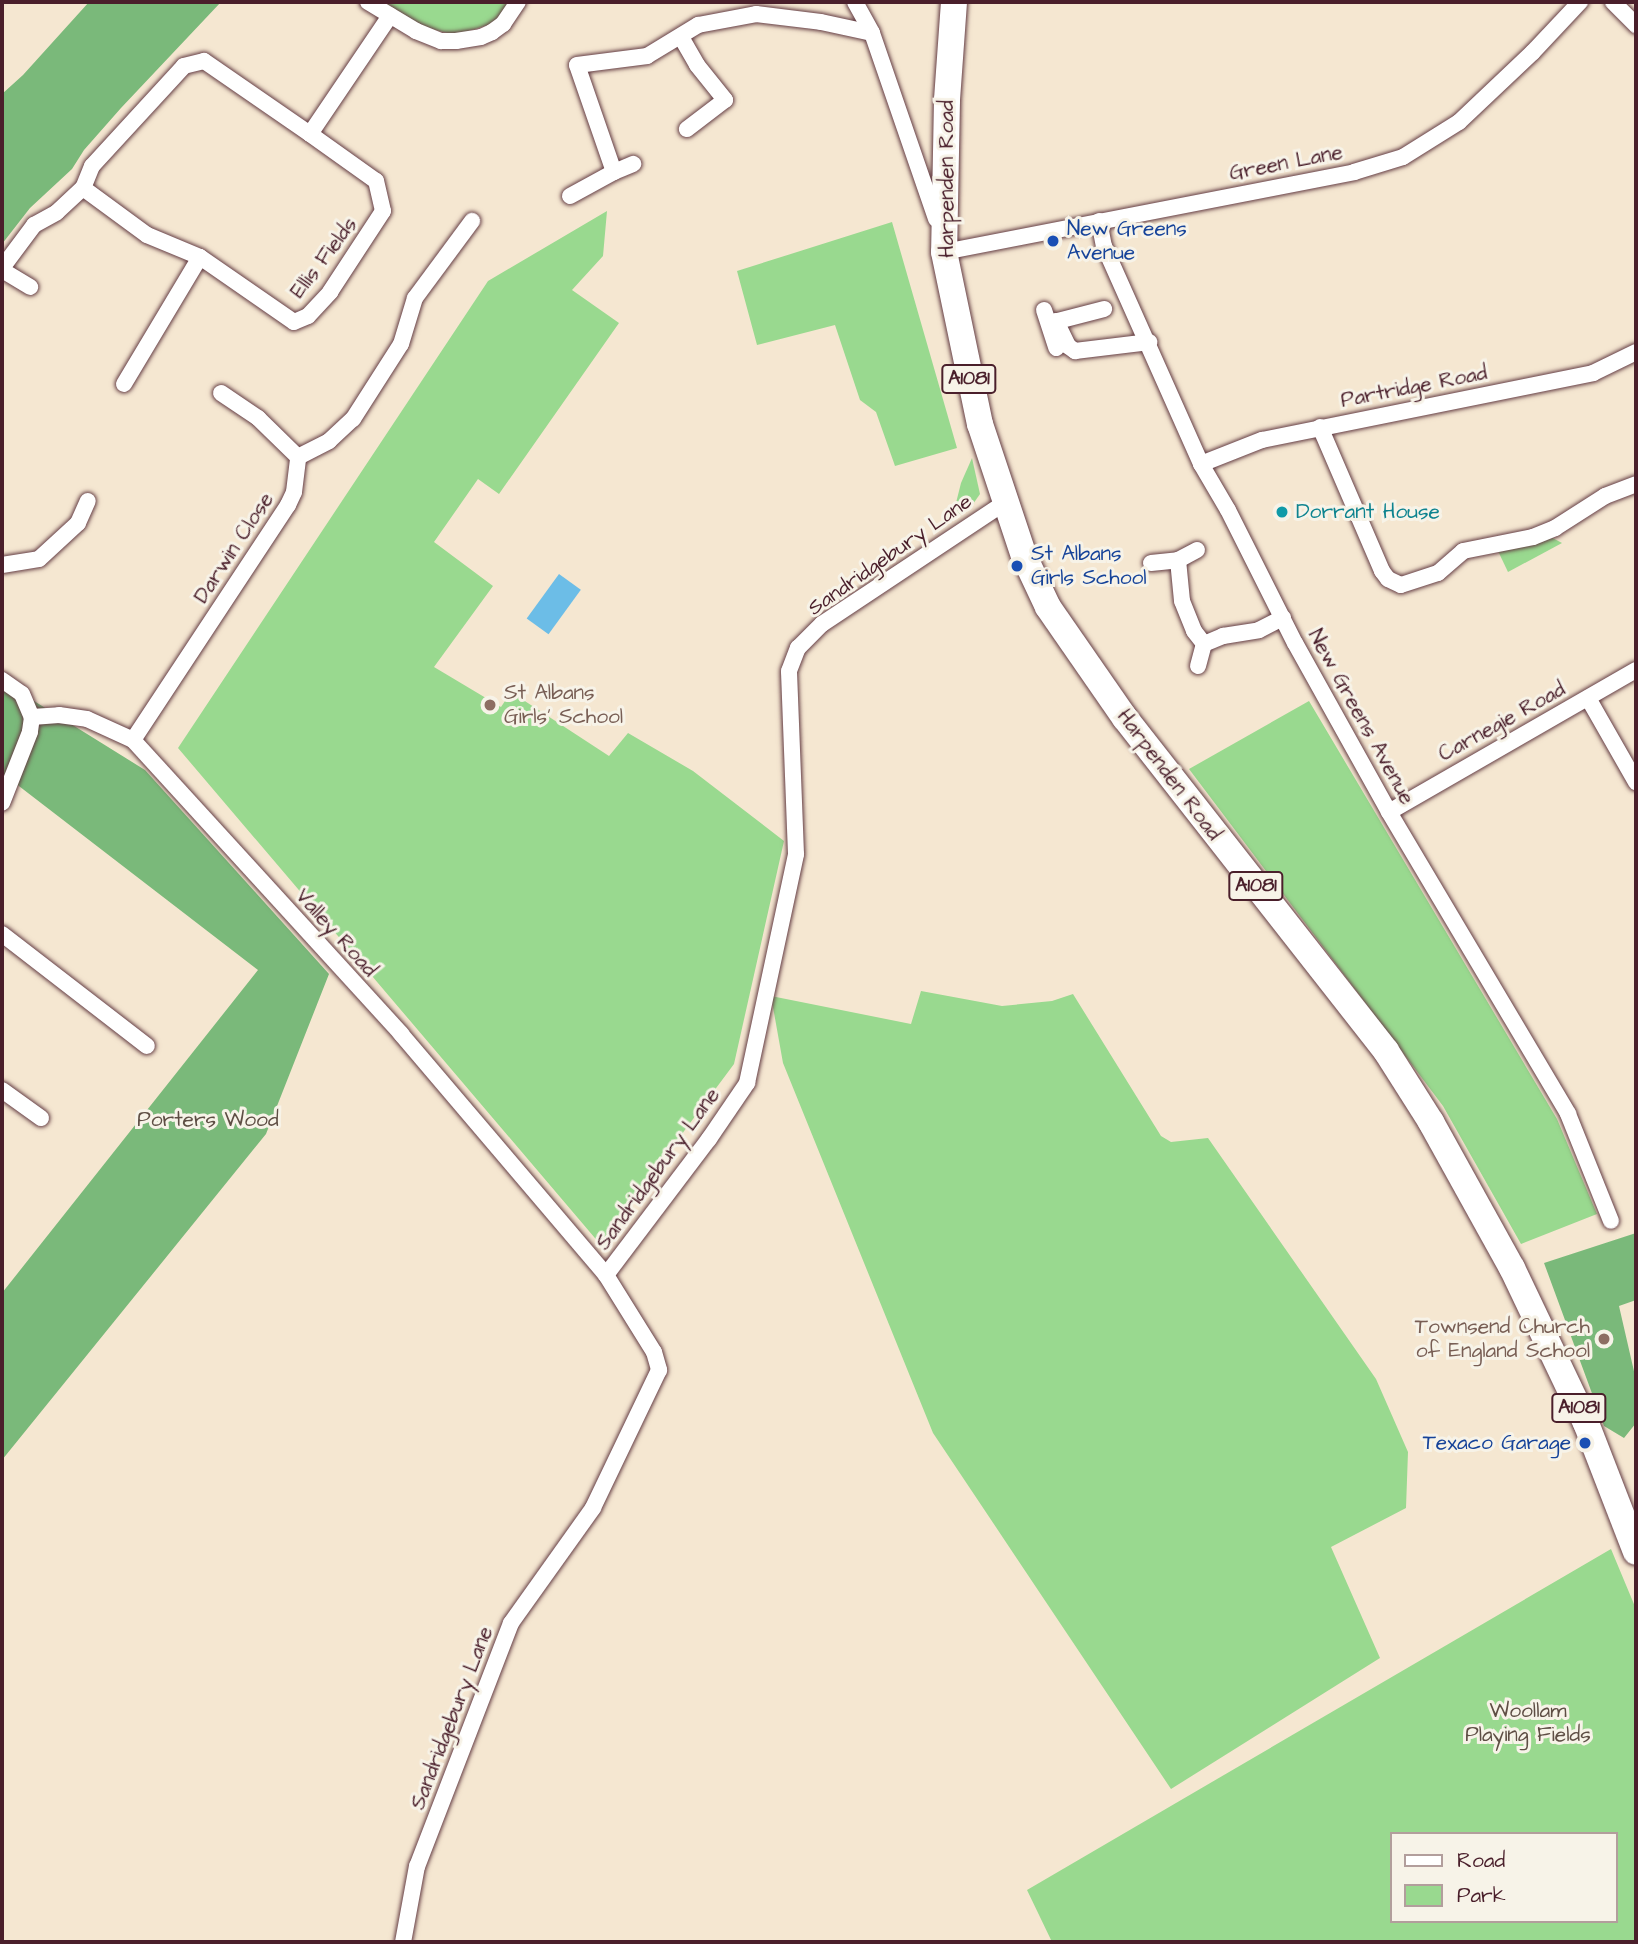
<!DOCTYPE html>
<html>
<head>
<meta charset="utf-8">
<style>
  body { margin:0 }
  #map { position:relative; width:1638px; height:1944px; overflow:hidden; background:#f5e7d1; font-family:"Architects Daughter",sans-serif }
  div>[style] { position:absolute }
  .green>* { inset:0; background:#99d98f }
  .forest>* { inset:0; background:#7ab97a }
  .water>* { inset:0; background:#6cbde7; transform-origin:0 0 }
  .roads { filter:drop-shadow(0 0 2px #643d44) drop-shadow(0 0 2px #643d44) }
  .street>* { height:16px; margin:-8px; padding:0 8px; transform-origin:8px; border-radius:8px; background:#fff }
  .primary>* { height:26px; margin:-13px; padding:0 13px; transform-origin:13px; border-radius:13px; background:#fff }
  .dots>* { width:19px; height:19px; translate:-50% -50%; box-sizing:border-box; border:4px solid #f7f3e8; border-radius:50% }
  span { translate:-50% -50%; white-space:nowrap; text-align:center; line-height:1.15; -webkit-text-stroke:6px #f7f3e8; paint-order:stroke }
  .shield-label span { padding:2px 5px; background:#f7f3e8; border:2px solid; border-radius:5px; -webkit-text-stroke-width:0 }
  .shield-label { font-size:19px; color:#4a1f2b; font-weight:700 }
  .street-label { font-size:21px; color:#4a1f2b }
  .transit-label { font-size:21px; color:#164399 }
  .left { translate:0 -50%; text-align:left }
  .right { translate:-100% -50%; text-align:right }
  .culture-label { font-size:21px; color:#0d838f }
  .education-label { font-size:21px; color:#785e54 }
  .park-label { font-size:21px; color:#5e4e44 }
  .frame { position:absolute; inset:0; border:4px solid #4a1f2b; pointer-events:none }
  .legend { position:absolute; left:1390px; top:1832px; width:228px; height:91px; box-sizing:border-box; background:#f7f3e8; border:2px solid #b29e9c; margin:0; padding:9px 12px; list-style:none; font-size:21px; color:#4a1f2b }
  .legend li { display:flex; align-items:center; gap:14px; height:35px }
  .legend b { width:35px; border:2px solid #b29e9c }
</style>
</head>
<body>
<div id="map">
  <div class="green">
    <i style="clip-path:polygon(383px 2px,510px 2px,494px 23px,456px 35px,419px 26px)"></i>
    <i style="clip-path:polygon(607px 211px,603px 256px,572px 290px,619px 323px,499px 494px,478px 479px,434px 542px,493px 586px,434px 667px,501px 707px,511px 692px,609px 756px,628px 733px,693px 771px,784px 841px,734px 1064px,600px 1244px,178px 748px,488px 281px)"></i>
    <i style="clip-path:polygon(892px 222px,957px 448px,895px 466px,876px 412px,860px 400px,835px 325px,757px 345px,737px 271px)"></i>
    <i style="clip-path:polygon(972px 458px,980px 494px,973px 504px,952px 519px,961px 483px)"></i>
    <i style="clip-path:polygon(1547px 535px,1562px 543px,1508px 572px,1498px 551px)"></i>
    <i style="clip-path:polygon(1309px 701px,1557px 1119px,1597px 1214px,1521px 1244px,1443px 1106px,1189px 769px)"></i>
    <i style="clip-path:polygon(921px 991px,1002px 1006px,1052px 1001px,1073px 994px,1161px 1136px,1171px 1142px,1208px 1138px,1376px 1379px,1408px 1452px,1406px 1508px,1331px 1547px,1380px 1658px,1171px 1789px,933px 1433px,783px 1063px,771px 996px,911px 1024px)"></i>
    <i style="clip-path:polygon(evenodd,1611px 1549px,1636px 1609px,1636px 1942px,1052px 1942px,1027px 1890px,1611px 1549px,1391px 1834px,1615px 1834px,1615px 1921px,1391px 1921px,1391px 1834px)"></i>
  </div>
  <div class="forest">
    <i style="clip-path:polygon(89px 2px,221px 2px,121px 108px,84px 150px,72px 169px,30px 208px,2px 244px,2px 94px,23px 75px)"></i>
    <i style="clip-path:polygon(2px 691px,26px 696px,145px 770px,329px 974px,266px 1134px,2px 1460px,2px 1293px,258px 970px,2px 773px)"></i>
    <i style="clip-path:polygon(1636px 1233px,1636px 1300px,1619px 1306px,1636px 1380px,1636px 1423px,1624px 1438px,1604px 1426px,1544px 1263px)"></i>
  </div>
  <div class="water">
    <i style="left:559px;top:574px;width:27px;height:55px;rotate:36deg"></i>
  </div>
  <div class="roads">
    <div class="street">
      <i style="left:368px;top:2px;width:56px;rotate:31.1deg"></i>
      <i style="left:416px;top:31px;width:27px;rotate:22deg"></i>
      <i style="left:441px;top:41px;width:15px"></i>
      <i style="left:456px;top:41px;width:25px;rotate:-9deg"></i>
      <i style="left:481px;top:37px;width:12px;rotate:-24deg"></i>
      <i style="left:492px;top:32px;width:14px;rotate:-36deg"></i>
      <i style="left:503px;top:24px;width:27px;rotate:-56deg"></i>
      <i style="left:855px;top:2px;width:35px;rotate:61deg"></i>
      <i style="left:872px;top:33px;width:197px;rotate:71deg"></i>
      <i style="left:1613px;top:2px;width:33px;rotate:45deg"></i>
      <i style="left:681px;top:37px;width:32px;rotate:60deg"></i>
      <i style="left:697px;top:65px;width:45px;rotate:51.3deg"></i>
      <i style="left:725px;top:100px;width:48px;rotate:142.7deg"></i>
      <i style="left:310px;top:134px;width:129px;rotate:-145.4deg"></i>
      <i style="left:204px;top:61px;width:21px;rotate:166deg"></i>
      <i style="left:184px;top:66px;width:136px;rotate:132.6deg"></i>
      <i style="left:92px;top:166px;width:24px;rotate:112deg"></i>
      <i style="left:83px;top:188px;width:79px;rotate:36.3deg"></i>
      <i style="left:147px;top:235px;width:57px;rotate:22.5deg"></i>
      <i style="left:200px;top:257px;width:114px;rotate:34.7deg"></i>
      <i style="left:294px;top:322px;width:15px;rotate:-23deg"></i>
      <i style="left:308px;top:316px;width:33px;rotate:-47deg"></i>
      <i style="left:330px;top:292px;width:97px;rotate:-56.8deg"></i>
      <i style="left:383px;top:211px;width:31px;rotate:-103deg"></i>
      <i style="left:376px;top:181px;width:81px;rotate:-144.5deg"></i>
      <i style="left:310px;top:134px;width:143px;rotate:-55.9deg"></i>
      <i style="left:614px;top:172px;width:21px;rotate:-23deg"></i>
      <i style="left:570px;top:196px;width:50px;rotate:-28.6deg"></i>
      <i style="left:614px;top:172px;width:113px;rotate:-109.1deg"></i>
      <i style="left:577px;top:65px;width:71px;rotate:-7.3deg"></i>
      <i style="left:647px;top:56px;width:60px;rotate:-31.3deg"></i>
      <i style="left:698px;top:25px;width:59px;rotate:-10.7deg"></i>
      <i style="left:756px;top:14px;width:65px;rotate:7deg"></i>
      <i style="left:821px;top:22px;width:52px;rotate:12.2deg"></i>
      <i style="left:1099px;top:221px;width:25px;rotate:79deg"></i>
      <i style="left:1104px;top:246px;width:239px;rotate:66deg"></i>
      <i style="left:1201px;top:464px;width:53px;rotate:59.6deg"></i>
      <i style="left:1228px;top:510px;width:149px;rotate:63.3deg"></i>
      <i style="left:1295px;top:643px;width:193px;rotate:60.9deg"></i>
      <i style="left:1389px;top:812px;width:351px;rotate:59.3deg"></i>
      <i style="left:1568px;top:1114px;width:115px;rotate:68.1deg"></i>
      <i style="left:944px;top:252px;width:418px;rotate:-11deg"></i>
      <i style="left:1354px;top:172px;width:51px;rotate:-17deg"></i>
      <i style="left:1403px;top:157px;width:66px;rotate:-32deg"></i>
      <i style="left:1459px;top:122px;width:102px;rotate:-43.4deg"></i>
      <i style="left:1533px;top:52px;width:69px;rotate:-46.8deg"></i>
      <i style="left:2px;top:268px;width:54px;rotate:-53.3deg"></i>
      <i style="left:34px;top:225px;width:26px;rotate:-29deg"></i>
      <i style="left:57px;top:212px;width:35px;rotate:-43deg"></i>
      <i style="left:2px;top:270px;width:33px;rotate:31deg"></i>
      <i style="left:1044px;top:310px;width:40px;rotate:72deg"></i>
      <i style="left:1056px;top:321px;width:28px;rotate:64deg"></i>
      <i style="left:1068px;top:346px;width:9px;rotate:36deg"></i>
      <i style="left:1075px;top:351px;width:75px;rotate:-6.9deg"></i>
      <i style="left:1050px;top:323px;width:56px;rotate:-14.5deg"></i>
      <i style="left:124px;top:384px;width:148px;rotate:-59.1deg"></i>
      <i style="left:221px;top:393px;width:45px;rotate:34deg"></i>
      <i style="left:258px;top:418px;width:56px;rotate:44.3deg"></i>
      <i style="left:1320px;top:427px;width:157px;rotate:66.7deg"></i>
      <i style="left:1382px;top:571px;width:10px;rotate:53deg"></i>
      <i style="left:1388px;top:579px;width:14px;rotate:25deg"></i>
      <i style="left:1401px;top:585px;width:39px;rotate:-18deg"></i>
      <i style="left:1438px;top:573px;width:33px;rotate:-41deg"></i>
      <i style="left:1463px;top:551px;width:71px;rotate:-11.3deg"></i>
      <i style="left:1533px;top:537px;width:24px;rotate:-22deg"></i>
      <i style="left:1555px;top:528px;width:59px;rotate:-32.6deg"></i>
      <i style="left:1605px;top:496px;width:33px;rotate:-21deg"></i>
      <i style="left:298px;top:457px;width:35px;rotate:-27deg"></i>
      <i style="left:329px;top:441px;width:33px;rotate:-43deg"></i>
      <i style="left:353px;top:419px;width:89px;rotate:-57.4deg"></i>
      <i style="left:401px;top:344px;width:48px;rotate:-73.1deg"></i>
      <i style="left:415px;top:298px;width:96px;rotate:-53.5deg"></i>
      <i style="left:1201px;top:464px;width:66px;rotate:-21.5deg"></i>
      <i style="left:1262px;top:440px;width:338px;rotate:-11.4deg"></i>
      <i style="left:1593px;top:373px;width:48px;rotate:-26deg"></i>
      <i style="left:1197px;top:550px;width:21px;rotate:152deg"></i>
      <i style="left:1178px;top:560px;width:41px;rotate:84.4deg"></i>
      <i style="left:1182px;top:601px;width:32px;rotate:68deg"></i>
      <i style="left:1194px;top:631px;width:16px;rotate:52deg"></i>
      <i style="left:1151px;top:563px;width:27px;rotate:-6deg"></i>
      <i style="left:2px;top:565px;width:37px;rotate:-9deg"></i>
      <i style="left:39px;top:559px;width:53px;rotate:-42.7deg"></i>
      <i style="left:78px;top:523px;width:24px;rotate:-66deg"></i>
      <i style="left:1204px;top:644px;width:21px;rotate:-23deg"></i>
      <i style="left:1223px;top:636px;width:36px;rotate:-9deg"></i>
      <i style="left:1259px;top:630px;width:27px;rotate:-27deg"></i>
      <i style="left:1198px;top:666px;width:23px;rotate:-75deg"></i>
      <i style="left:2px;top:680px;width:24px;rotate:35deg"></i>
      <i style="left:22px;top:694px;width:25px;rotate:67deg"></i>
      <i style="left:32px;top:717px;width:15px;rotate:98deg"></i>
      <i style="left:30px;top:732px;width:76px;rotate:111.5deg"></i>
      <i style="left:1588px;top:698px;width:97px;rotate:60.3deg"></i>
      <i style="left:32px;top:717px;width:27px;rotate:-4deg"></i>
      <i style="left:59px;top:715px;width:28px;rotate:8deg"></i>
      <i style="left:87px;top:719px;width:51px;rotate:24.5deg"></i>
      <i style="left:133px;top:740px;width:398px;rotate:47.6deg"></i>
      <i style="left:401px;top:1034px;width:316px;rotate:49.6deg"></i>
      <i style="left:606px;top:1275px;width:91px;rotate:58.1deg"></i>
      <i style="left:654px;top:1352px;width:19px;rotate:74deg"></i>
      <i style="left:659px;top:1370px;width:153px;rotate:115.6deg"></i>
      <i style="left:593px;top:1508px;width:141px;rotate:125.5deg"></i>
      <i style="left:511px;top:1623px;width:261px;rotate:111.1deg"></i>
      <i style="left:417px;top:1866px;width:77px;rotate:100.4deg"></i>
      <i style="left:133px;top:740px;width:282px;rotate:-56.6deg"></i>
      <i style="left:288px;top:505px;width:14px;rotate:-65deg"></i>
      <i style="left:294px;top:492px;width:35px;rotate:-83deg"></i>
      <i style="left:1389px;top:812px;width:285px;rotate:-29.9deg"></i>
      <i style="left:2px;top:934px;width:183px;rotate:37.7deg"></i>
      <i style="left:2px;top:1090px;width:48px;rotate:35.7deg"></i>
      <i style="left:606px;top:1275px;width:171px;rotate:-52.9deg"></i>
      <i style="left:709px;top:1139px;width:68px;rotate:-55.8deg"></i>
      <i style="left:747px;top:1083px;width:234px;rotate:-77.9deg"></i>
      <i style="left:796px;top:854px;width:183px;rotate:-92.2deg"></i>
      <i style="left:789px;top:671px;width:25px;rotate:-69deg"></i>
      <i style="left:798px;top:648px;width:34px;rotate:-45deg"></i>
      <i style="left:822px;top:624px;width:219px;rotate:-33.6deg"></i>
    </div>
    <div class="primary">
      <i style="left:954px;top:2px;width:98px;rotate:94.1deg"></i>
      <i style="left:947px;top:100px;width:152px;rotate:91.1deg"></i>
      <i style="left:944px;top:252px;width:176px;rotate:78.2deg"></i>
      <i style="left:980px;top:424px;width:139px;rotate:71.6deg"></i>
      <i style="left:1024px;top:556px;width:56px;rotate:64.8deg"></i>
      <i style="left:1048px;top:607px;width:135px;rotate:55.3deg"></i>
      <i style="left:1125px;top:718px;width:423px;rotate:51.9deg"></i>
      <i style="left:1386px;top:1051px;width:84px;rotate:57.6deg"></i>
      <i style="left:1431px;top:1122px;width:167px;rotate:61deg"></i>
      <i style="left:1512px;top:1268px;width:172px;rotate:64.5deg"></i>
      <i style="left:1586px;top:1423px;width:138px;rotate:68.8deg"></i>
    </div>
  </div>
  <div class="dots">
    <i style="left:1053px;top:241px;background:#1a4fb4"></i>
    <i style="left:1282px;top:512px;background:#0f9aa8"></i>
    <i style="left:1017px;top:566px;background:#1a4fb4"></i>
    <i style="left:490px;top:705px;background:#8d6e63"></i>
    <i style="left:1604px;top:1339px;background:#8d6e63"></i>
    <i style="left:1585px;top:1443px;background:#1a4fb4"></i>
  </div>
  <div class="shield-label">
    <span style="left:969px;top:379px">A1081</span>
    <span style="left:1256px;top:886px">A1081</span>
    <span style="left:1579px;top:1408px">A1081</span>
  </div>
  <div class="street-label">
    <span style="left:1286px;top:163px;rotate:-11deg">Green Lane</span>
    <span style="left:947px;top:179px;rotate:-90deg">Harpenden Road</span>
    <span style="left:324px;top:258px;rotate:-53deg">Ellis Fields</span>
    <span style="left:1414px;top:387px;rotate:-11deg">Partridge Road</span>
    <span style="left:234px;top:548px;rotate:-57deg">Darwin Close</span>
    <span style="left:890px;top:555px;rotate:-35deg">Sandridgebury Lane</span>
    <span style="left:1361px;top:717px;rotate:61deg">New Greens Avenue</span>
    <span style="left:1502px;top:722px;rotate:-29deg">Carnegie Road</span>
    <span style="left:1169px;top:775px;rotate:53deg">Harpenden Road</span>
    <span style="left:336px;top:933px;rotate:48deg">Valley Road</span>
    <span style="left:658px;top:1169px;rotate:-54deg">Sandridgebury Lane</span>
    <span style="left:452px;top:1718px;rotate:-69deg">Sandridgebury Lane</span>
  </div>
  <div class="transit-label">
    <span class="left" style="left:1067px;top:241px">New Greens<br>Avenue</span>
    <span class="left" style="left:1031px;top:566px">St Albans<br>Girls School</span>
    <span class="right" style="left:1571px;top:1443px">Texaco Garage</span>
  </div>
  <div class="culture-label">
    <span class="left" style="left:1296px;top:512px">Dorrant House</span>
  </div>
  <div class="education-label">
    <span class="left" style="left:504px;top:705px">St Albans<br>Girls' School</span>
    <span class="right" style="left:1590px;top:1339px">Townsend Church<br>of England School</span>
  </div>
  <div class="park-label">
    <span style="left:208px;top:1120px">Porters Wood</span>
    <span style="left:1528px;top:1723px">Woollam<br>Playing Fields</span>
  </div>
  <div class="frame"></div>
  <ul class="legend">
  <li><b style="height:9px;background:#fff"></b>Road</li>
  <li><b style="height:19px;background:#99d98f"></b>Park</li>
  </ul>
</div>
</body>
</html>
